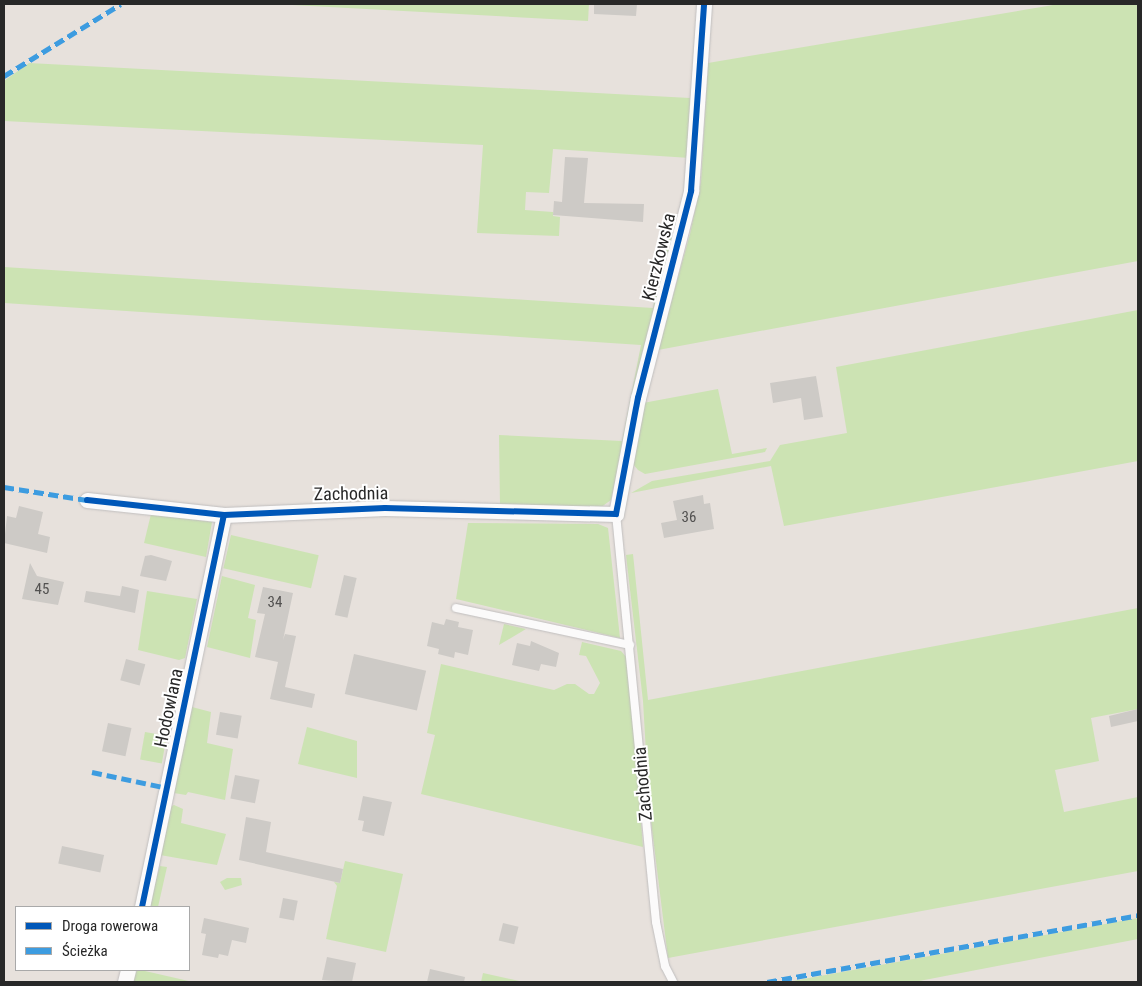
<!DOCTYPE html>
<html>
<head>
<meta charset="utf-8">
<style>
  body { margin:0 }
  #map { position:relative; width:1142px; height:986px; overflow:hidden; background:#e7e1dc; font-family:"Roboto Condensed",sans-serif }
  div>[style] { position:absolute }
  .green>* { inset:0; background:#cce3b3; transform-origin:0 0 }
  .building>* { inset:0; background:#cdcac6; transform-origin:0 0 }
  .roads { filter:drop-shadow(0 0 1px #c0bebe) drop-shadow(0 0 1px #c0bebe) }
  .lane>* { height:8px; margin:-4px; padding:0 4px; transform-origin:4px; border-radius:4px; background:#fbfafa }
  .street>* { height:15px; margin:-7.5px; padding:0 7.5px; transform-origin:7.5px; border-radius:7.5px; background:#fbfafa }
  .quiet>* { height:5px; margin-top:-2.5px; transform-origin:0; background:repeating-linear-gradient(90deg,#3d9ce0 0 10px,transparent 0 15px) }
  .cycleway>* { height:6px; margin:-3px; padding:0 3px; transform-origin:3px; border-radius:3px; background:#0057b8 }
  span { translate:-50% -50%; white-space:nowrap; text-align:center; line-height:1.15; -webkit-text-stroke:4px #fff; paint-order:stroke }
  .number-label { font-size:15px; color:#525150 }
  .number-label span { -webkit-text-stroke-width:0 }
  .street-label { font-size:18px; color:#282828 }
  .frame { position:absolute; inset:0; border:5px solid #282828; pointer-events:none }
  .legend { position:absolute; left:15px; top:906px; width:175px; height:65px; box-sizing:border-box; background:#fff; border:1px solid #a9a9a9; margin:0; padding:6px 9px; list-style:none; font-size:15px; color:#282828 }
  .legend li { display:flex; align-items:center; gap:10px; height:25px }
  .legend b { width:25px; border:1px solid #a9a9a9 }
</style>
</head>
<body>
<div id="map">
  <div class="green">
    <i style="clip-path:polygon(274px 4px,589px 4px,588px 21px)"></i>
    <i style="clip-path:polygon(1059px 4px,1138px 4px,1138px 261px,658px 350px,690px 234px,701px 182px,708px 63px)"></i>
    <i style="clip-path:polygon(29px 63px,690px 98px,690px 158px,553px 149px,549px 193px,526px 192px,525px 210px,553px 212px,553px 216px,560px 217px,559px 236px,477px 233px,483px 145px,4px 121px,4px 81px)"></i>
    <i style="clip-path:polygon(666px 236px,672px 237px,611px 500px,597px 510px,500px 506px,499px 435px,622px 441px,641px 345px,4px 303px,4px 267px,653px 308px)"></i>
    <i style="clip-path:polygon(1138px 310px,1138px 461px,784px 526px,771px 466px,631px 493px,652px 481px,770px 461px,780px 445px,847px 433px,836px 367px)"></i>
    <i style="clip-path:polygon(718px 389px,732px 454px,767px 448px,765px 452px,645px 474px,638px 470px,633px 464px,643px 403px)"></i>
    <i style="clip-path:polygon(151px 514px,212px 522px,206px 557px,144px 543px)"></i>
    <i style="clip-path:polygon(468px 523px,598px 524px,608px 528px,620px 638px,456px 599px)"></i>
    <i style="left:231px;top:535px;width:90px;height:34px;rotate:13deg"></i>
    <i style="clip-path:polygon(633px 554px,648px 700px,1138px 608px,1138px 709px,1091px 718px,1099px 761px,1055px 770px,1064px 812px,1138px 797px,1138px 871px,668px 958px,649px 805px,643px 701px,626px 555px)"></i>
    <i style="clip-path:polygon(222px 576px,255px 585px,248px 618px,256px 620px,250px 658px,207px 647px)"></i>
    <i style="clip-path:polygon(147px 591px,197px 599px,185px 658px,179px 660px,138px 650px)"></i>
    <i style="clip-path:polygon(504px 624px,526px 629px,499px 645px)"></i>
    <i style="clip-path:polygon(582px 642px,621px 651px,628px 659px,643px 847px,421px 794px,435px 735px,427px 733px,441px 664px,554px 690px,567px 684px,575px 684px,589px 694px,594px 694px,600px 683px,586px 656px,579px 655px)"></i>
    <i style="clip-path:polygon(192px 707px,211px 712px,207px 743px,233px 749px,225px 800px,188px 792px,186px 795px,174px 793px)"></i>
    <i style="clip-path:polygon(307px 727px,357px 741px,357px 778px,298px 764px)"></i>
    <i style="left:145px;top:732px;width:22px;height:28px;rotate:10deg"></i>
    <i style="clip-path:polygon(174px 805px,183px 809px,181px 823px,226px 834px,217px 865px,160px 855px,170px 807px)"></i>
    <i style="clip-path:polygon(345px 861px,403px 874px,386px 952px,326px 939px,337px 886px,334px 882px,340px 883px)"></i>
    <i style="clip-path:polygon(160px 866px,167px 867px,158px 907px,148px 907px)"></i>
    <i style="clip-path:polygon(227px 878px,241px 878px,242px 885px,225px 890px,220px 882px)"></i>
    <i style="clip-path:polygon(1138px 918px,1138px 939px,914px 982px,787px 982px)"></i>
    <i style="clip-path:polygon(139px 970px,145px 971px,193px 982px,132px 982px,133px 974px)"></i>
    <i style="clip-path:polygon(483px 973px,524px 982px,481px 982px)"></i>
  </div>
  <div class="building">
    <i style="clip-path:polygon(594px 4px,637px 4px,636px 16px,594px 14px)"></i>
    <i style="clip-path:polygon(565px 157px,588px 158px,584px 203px,644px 204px,643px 222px,553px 215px,554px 201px,562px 202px)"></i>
    <i style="clip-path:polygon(816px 376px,823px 417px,804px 420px,801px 398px,773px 403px,770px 383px)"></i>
    <i style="clip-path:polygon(703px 495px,704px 504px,710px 503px,714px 529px,664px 538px,661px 523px,677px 520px,673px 501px)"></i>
    <i style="clip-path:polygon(19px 506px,43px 512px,38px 534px,50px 537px,47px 553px,4px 543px,7px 516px,16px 518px)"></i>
    <i style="clip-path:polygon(151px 555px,172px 561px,166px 581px,140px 576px,145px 556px)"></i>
    <i style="clip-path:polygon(30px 563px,37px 576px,64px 582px,58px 605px,22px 599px)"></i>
    <i style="left:344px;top:575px;width:13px;height:41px;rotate:13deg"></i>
    <i style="clip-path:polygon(122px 586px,139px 590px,135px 613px,84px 602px,86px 591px,120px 596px)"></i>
    <i style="clip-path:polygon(263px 587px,293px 593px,283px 640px,285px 634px,296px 636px,285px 687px,315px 694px,312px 708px,270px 699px,278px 662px,255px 657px,265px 614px,257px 613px)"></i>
    <i style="clip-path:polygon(446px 619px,459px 622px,458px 627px,473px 630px,468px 655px,455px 652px,454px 658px,438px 654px,439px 649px,427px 646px,432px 622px,444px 625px)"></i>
    <i style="clip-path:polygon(531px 641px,559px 653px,556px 667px,541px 664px,539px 671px,512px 665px,517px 643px,530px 646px)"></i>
    <i style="left:354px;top:654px;width:74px;height:41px;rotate:13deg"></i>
    <i style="left:126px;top:659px;width:20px;height:22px;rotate:15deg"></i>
    <i style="clip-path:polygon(1138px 709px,1138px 721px,1111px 727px,1109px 716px)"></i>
    <i style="left:220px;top:712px;width:22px;height:23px;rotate:10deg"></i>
    <i style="left:108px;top:723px;width:24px;height:29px;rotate:12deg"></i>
    <i style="left:235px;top:775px;width:25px;height:24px;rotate:11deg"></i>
    <i style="clip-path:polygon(363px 796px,392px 802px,384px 836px,362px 831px,364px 821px,358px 820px)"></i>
    <i style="clip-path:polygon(246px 817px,271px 822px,266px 852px,343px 869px,340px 883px,239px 860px)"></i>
    <i style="left:62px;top:846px;width:43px;height:18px;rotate:12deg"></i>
    <i style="left:283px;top:898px;width:15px;height:20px;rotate:11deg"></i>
    <i style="clip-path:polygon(204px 918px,249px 928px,246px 943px,232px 940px,228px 956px,219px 954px,218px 958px,202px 955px,206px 934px,201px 933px)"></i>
    <i style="left:503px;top:923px;width:16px;height:18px;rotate:14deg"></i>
    <i style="clip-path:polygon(327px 957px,356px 963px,352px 982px,322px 980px)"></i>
    <i style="clip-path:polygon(430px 969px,465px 977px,464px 982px,427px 982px)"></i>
  </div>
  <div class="roads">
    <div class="lane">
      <i style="left:616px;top:514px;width:410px;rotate:84.4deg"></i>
      <i style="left:656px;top:922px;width:45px;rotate:78.4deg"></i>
      <i style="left:665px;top:966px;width:18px;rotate:63deg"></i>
      <i style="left:456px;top:608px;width:178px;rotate:12deg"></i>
    </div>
    <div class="street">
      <i style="left:87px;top:500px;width:138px;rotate:6.2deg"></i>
      <i style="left:224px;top:515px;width:161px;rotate:-2.5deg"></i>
      <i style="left:385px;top:508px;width:231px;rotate:1.5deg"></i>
      <i style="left:616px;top:514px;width:118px;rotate:-79.3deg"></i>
      <i style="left:638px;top:398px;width:214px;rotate:-75.6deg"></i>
      <i style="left:691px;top:191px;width:187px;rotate:-86deg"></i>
      <i style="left:142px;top:907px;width:400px;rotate:-78.2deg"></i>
      <i style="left:125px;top:982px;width:12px;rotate:-76deg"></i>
    </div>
  </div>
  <div class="quiet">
    <i style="left:4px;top:76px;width:137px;rotate:-31.6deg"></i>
    <i style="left:4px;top:487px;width:84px;rotate:8.9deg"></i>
    <i style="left:92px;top:772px;width:78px;rotate:11.9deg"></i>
    <i style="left:767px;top:982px;width:377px;rotate:-10.2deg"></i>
  </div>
  <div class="cycleway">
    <i style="left:87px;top:500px;width:138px;rotate:6.2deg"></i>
    <i style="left:224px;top:515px;width:161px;rotate:-2.5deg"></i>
    <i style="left:385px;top:508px;width:231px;rotate:1.5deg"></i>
    <i style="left:616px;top:514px;width:118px;rotate:-79.3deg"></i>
    <i style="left:638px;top:398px;width:214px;rotate:-75.6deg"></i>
    <i style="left:691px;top:191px;width:187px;rotate:-86deg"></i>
    <i style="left:142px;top:907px;width:400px;rotate:-78.2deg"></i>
  </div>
  <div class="number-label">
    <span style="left:689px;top:518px">36</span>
    <span style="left:42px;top:590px">45</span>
    <span style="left:275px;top:603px">34</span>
  </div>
  <div class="street-label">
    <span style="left:659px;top:257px;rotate:-76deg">Kierzkowska</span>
    <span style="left:351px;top:494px;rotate:-1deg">Zachodnia</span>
    <span style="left:169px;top:708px;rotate:-78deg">Hodowlana</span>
    <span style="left:643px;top:784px;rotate:-95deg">Zachodnia</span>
  </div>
  <div class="frame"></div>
  <ul class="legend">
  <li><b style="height:6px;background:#0057b8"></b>Droga rowerowa</li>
  <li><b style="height:6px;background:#3d9ce0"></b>Ścieżka</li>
  </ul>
</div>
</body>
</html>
